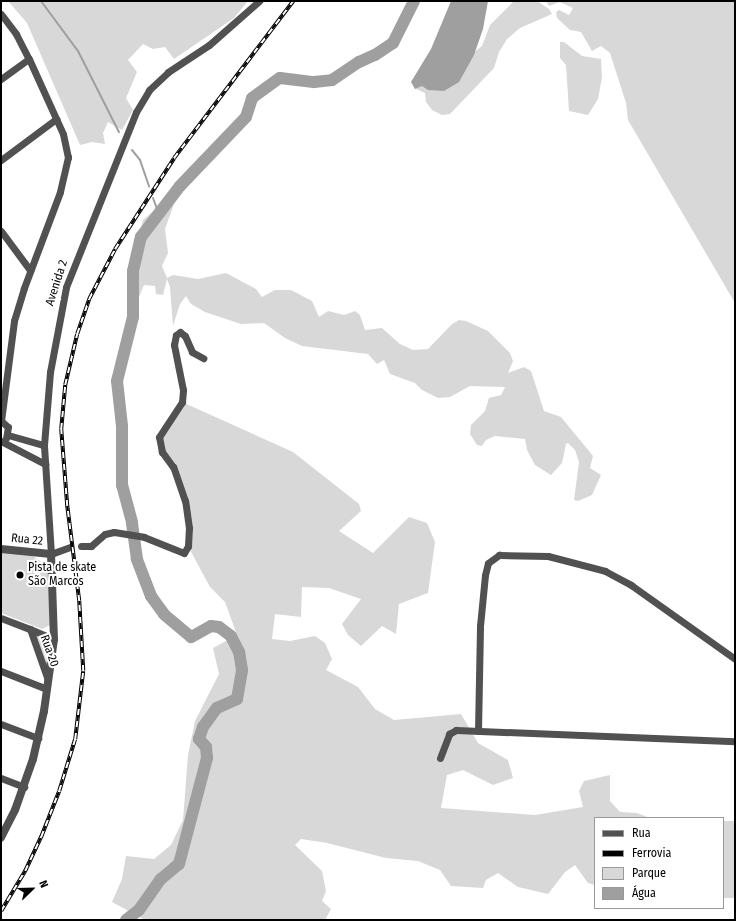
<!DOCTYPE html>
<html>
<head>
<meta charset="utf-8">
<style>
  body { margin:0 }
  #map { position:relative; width:736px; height:921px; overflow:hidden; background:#fff; font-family:"Fira Sans Condensed",sans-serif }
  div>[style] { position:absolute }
  .green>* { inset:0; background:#d8d8d8; transform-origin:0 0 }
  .water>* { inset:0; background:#9f9f9f }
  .stream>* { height:2px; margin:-1px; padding:0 1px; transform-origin:1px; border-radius:1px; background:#9f9f9f }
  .river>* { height:12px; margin:-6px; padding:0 6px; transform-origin:6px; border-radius:6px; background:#9f9f9f }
  .minor>* { height:7px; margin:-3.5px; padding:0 3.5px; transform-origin:3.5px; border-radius:3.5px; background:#515151 }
  .tertiary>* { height:8px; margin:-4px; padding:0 4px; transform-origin:4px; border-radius:4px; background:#515151 }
  .rail>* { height:3.5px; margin-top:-1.75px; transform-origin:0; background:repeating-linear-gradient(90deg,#fff 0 6px,#000 0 12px); box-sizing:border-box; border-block:1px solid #000 }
  .dots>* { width:11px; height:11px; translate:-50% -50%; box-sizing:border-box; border:2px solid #fff; border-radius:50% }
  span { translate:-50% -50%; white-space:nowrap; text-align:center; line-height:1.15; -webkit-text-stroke:4px #fff; paint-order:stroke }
  .street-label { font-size:12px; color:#000 }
  .poi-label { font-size:12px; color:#000 }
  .left { translate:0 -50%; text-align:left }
  .frame { position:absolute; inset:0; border:2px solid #000; pointer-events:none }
  .legend { position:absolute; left:594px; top:817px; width:130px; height:92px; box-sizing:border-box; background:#fff; border:1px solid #999; margin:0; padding:5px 7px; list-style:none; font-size:12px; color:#000 }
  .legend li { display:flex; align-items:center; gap:8px; height:20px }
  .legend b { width:20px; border:1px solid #999 }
  .north { position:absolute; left:12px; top:869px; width:40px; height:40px; -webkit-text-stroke:3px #fff; paint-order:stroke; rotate:67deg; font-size:11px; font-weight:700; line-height:16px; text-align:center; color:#000 }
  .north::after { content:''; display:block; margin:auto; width:14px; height:18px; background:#000; clip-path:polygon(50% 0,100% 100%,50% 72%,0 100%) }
</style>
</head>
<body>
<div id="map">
  <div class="green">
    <i style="clip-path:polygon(8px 1px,248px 1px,234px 18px,174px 59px,165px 47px,153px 49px,143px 44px,128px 60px,137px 72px,126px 98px,133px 110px,122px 130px,108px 122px,103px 133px,105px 144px,92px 142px,80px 145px,27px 23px)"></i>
    <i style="clip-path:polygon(514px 1px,537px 1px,549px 9px,552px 14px,520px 28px,507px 39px,499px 52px,494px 68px,450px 114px,442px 115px,432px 110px,426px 102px,425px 93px,414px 88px,463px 61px,482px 46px,490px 25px)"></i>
    <i style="clip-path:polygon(546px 1px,735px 1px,735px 303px,628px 120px,626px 103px,610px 53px,601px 46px,592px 51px,581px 32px,570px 30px,557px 18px,556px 12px,559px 10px,569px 15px,573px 8px,560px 2px,549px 6px)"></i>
    <i style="clip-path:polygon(560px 42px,564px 42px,582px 56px,601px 59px,602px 77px,598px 99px,588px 115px,569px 111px,566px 65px,560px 58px)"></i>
    <i style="clip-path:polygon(168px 198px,174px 204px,165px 229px,168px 253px,162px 266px,167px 278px,173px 275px,198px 279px,226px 273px,256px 289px,262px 297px,275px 290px,291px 290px,312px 301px,319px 317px,328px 311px,344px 315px,355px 311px,360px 315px,365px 330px,382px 328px,400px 344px,413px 350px,428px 349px,452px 324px,459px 320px,466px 321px,488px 331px,510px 353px,513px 361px,508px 373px,524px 367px,531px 371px,544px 411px,561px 417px,593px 456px,590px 468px,601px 475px,592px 495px,578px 501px,574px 500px,579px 462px,575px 450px,568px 443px,566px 444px,562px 463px,551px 475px,535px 465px,527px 450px,525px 439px,495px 436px,486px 440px,482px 446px,477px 445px,470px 434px,471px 425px,485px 411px,489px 398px,501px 395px,505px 387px,470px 386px,450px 397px,438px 398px,422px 390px,415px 383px,390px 374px,384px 360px,377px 364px,368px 354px,302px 346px,285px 338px,264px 323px,241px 324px,205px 312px,191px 304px,186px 296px,180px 304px,173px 326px,170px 287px,167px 279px,163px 295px,156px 294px,155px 286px,144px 285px,139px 297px,134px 287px,131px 267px,143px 220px)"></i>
    <i style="clip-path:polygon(182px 402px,293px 452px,359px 504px,361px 511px,339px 531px,373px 553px,409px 517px,427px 523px,435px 542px,428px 593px,399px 604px,396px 634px,382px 626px,361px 646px,348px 635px,342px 624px,361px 599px,329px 588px,302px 587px,301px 617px,275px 614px,272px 639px,290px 641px,315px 636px,325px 643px,332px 659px,326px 670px,358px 687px,375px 709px,394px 720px,461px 714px,478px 743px,508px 760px,513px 778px,493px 785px,463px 770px,447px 775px,441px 808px,535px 815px,583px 807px,579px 791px,584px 781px,610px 775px,610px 801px,620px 812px,637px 813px,650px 818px,595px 818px,595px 885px,588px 883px,575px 865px,565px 872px,548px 894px,518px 887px,498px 873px,486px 880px,483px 888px,451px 886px,440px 870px,418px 861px,386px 858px,327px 843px,301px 839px,295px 845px,322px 871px,326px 891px,322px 901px,331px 909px,325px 920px,145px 920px,112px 902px,122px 879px,126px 856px,154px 859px,171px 845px,183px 820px,188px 755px,195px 721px,219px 674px,213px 648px,237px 635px,225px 602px,210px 587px,188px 546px,185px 501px,159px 437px)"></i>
    <i style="clip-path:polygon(1px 552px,30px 554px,47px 566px,50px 625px,42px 629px,1px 613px)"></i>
    <i style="clip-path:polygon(34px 634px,50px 639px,51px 643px,47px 670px)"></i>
    <i style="left:723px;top:821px;width:12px;height:77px"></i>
  </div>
  <div class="water">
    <i style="clip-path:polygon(451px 1px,488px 1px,483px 29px,474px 55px,459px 82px,444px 91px,428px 90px,422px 86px,415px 89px,411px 82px,431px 49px)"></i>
  </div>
  <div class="stream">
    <i style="left:41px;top:1px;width:62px;rotate:53.5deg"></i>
    <i style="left:78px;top:51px;width:91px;rotate:63.2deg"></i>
    <i style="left:132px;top:150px;width:13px;rotate:51deg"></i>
    <i style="left:140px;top:160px;width:28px;rotate:71deg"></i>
    <i style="left:153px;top:198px;width:15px;rotate:70deg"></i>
  </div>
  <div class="river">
    <i style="left:126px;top:920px;width:16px;rotate:-38deg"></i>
    <i style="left:139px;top:910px;width:38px;rotate:-55deg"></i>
    <i style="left:161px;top:879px;width:23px;rotate:-40deg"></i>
    <i style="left:179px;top:864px;width:110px;rotate:-75.2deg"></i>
    <i style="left:207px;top:758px;width:11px;rotate:-95deg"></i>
    <i style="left:206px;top:747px;width:11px;rotate:-131deg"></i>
    <i style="left:199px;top:739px;width:13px;rotate:-72deg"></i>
    <i style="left:203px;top:727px;width:24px;rotate:-54deg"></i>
    <i style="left:217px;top:708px;width:22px;rotate:-24deg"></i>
    <i style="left:237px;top:699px;width:29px;rotate:-80deg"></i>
    <i style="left:242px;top:670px;width:18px;rotate:-99deg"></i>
    <i style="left:239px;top:652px;width:18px;rotate:-117deg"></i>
    <i style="left:231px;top:636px;width:15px;rotate:-143deg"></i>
    <i style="left:219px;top:627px;width:8px;rotate:-173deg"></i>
    <i style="left:211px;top:626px;width:23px;rotate:151deg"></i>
    <i style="left:191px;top:637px;width:35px;rotate:-140deg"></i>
    <i style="left:164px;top:614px;width:22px;rotate:-126deg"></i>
    <i style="left:151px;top:596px;width:40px;rotate:-111deg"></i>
    <i style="left:137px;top:559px;width:37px;rotate:-98deg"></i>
    <i style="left:132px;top:522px;width:38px;rotate:-105deg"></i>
    <i style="left:122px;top:485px;width:59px;rotate:-90deg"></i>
    <i style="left:122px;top:426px;width:45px;rotate:-96.3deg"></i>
    <i style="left:117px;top:381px;width:66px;rotate:-76deg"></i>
    <i style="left:133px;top:317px;width:46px;rotate:-90deg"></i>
    <i style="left:133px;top:271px;width:35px;rotate:-77deg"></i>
    <i style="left:141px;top:237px;width:64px;rotate:-52.6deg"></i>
    <i style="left:180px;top:186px;width:95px;rotate:-46.3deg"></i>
    <i style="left:246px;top:117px;width:20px;rotate:-72deg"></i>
    <i style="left:252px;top:98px;width:34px;rotate:-36deg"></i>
    <i style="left:280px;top:78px;width:34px;rotate:7deg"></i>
    <i style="left:314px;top:82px;width:18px;rotate:-6deg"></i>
    <i style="left:332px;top:80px;width:32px;rotate:-34deg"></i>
    <i style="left:359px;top:62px;width:17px;rotate:-24deg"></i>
    <i style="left:375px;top:55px;width:22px;rotate:-34deg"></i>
    <i style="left:393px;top:43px;width:47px;rotate:-63.4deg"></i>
  </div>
  <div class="minor">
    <i style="left:1px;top:14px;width:25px;rotate:53deg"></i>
    <i style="left:16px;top:34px;width:28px;rotate:63deg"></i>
    <i style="left:29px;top:59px;width:82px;rotate:65.6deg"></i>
    <i style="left:63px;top:134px;width:24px;rotate:78deg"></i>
    <i style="left:68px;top:157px;width:36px;rotate:103deg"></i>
    <i style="left:60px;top:192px;width:103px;rotate:110.6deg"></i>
    <i style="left:24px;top:288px;width:34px;rotate:107deg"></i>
    <i style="left:14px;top:321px;width:101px;rotate:97.4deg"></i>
    <i style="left:1px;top:79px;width:34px;rotate:-36deg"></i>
    <i style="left:1px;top:160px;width:69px;rotate:-36.7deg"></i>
    <i style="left:1px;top:231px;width:49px;rotate:53.4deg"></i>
    <i style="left:1px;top:421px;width:9px;rotate:41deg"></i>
    <i style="left:8px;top:427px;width:11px;rotate:100deg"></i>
    <i style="left:8px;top:435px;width:37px;rotate:16deg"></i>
    <i style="left:1px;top:441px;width:50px;rotate:27.6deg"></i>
    <i style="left:81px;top:546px;width:10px"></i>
    <i style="left:91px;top:546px;width:18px;rotate:-41deg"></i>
    <i style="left:105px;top:534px;width:9px;rotate:-13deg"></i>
    <i style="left:114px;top:532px;width:30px;rotate:9deg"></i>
    <i style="left:144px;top:537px;width:43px;rotate:21.8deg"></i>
    <i style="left:184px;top:553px;width:8px;rotate:-60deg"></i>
    <i style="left:188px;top:546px;width:18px;rotate:-87deg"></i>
    <i style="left:189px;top:528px;width:27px;rotate:-98deg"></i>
    <i style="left:185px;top:501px;width:36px;rotate:-109deg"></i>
    <i style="left:173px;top:467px;width:19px;rotate:-126deg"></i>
    <i style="left:162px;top:452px;width:15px;rotate:-101deg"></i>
    <i style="left:159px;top:437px;width:42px;rotate:-56.7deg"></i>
    <i style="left:182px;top:402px;width:12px;rotate:-85deg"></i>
    <i style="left:183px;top:390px;width:46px;rotate:-101.3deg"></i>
    <i style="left:174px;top:345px;width:10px;rotate:-79deg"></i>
    <i style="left:176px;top:335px;width:5px;rotate:-37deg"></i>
    <i style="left:180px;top:332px;width:6px;rotate:39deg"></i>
    <i style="left:185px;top:336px;width:17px;rotate:66deg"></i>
    <i style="left:192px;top:352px;width:13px;rotate:29deg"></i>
    <i style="left:70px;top:547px;width:20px;rotate:160deg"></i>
    <i style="left:51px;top:554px;width:109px;rotate:-93.7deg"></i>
    <i style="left:44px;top:445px;width:73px;rotate:-85.3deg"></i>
    <i style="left:50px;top:372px;width:86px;rotate:-79.3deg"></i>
    <i style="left:66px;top:287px;width:188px;rotate:-68.2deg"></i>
    <i style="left:136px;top:112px;width:26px;rotate:-59deg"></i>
    <i style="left:149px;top:90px;width:26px;rotate:-43deg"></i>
    <i style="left:168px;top:72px;width:49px;rotate:-33.4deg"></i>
    <i style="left:209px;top:45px;width:67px;rotate:-41.3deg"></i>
    <i style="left:1px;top:618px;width:31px;rotate:21deg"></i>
    <i style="left:1px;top:671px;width:49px;rotate:21.4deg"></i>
    <i style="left:48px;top:680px;width:54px;rotate:-109.4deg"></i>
    <i style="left:30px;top:629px;width:26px;rotate:23deg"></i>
    <i style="left:1px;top:724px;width:40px;rotate:21deg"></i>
    <i style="left:478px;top:731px;width:105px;rotate:-88.9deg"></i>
    <i style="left:480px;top:626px;width:51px;rotate:-84.4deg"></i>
    <i style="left:485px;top:575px;width:12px;rotate:-76deg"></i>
    <i style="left:488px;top:563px;width:14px;rotate:-36deg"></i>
    <i style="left:499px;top:555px;width:49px;rotate:1.2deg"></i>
    <i style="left:548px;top:556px;width:59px;rotate:14.7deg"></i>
    <i style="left:605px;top:571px;width:30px;rotate:28deg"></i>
    <i style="left:631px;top:585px;width:128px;rotate:35.4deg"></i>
    <i style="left:440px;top:758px;width:26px;rotate:-69deg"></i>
    <i style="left:449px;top:734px;width:8px;rotate:-30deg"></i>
    <i style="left:456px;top:730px;width:279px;rotate:2.3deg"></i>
    <i style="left:1px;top:778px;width:25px;rotate:21deg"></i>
  </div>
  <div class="tertiary">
    <i style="left:1px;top:549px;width:50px;rotate:5.7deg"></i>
    <i style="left:51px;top:554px;width:85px;rotate:88deg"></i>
    <i style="left:54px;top:639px;width:73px;rotate:97.9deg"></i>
    <i style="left:44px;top:711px;width:49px;rotate:102.9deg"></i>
    <i style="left:33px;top:759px;width:54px;rotate:109.4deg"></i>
    <i style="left:15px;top:810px;width:31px;rotate:117deg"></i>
  </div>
  <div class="rail">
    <i style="left:1px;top:911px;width:47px;rotate:-59deg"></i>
    <i style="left:25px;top:871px;width:38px;rotate:-65deg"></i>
    <i style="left:41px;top:837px;width:49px;rotate:-68.6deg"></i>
    <i style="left:59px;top:791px;width:54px;rotate:-72.9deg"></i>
    <i style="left:75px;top:739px;width:68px;rotate:-83.3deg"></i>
    <i style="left:83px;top:671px;width:70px;rotate:-93.3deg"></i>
    <i style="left:79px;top:601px;width:96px;rotate:-97.2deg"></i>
    <i style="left:67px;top:506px;width:77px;rotate:-94.5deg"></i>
    <i style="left:61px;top:429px;width:44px;rotate:-84.8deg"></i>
    <i style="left:65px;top:385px;width:52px;rotate:-76.8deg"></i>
    <i style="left:77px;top:334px;width:37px;rotate:-71deg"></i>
    <i style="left:89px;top:299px;width:56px;rotate:-62.5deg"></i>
    <i style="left:115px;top:249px;width:108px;rotate:-57deg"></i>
    <i style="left:174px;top:158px;width:197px;rotate:-52.8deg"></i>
  </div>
  <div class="dots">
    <i style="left:20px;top:575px;background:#000"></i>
  </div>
  <div class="street-label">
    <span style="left:57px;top:283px;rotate:-72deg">Avenida 2</span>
    <span style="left:27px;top:540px;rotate:6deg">Rua 22</span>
    <span style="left:49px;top:651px;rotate:70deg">Rua 20</span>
  </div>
  <div class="poi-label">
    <span class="left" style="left:28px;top:575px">Pista de skate<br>São Marcos</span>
  </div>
  <div class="frame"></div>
  <ul class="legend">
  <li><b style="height:5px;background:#515151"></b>Rua</li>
  <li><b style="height:5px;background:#000"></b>Ferrovia</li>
  <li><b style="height:11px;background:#d8d8d8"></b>Parque</li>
  <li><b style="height:11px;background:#9f9f9f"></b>Água</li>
  </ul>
  <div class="north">N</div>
</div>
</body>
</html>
